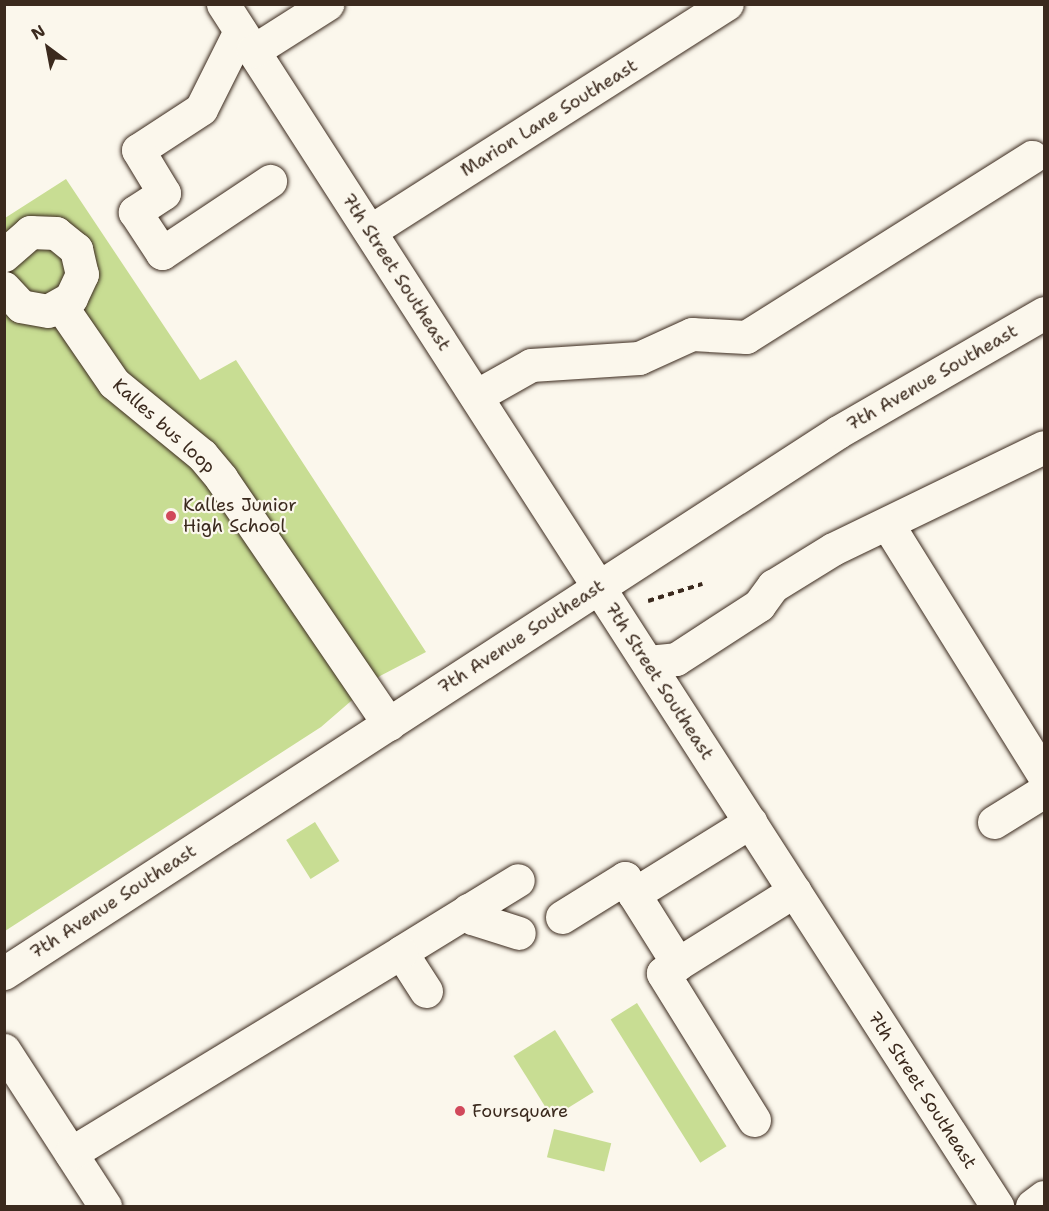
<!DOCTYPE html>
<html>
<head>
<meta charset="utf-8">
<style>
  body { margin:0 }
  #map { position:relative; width:1049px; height:1211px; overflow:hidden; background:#fbf7ec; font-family:"Shantell Sans",sans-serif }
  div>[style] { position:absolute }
  .green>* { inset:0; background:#c8dd93; transform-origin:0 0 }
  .path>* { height:4px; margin-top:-2px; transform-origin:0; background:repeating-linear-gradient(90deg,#3b2a1e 0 6px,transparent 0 10.5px) }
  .roads { filter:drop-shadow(0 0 2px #3b2a1e) drop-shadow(0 0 2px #3b2a1e) }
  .minor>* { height:33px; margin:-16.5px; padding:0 16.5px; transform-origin:16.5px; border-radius:16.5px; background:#fbf7ec }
  .dots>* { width:16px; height:16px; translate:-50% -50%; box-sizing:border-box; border:3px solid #fbf7ec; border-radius:50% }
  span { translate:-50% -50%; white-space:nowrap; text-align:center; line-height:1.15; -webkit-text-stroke:4.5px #fbf7ec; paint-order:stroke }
  .street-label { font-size:18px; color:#3b2a1e }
  .poi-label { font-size:18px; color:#3b2a1e }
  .left { translate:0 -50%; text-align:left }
  .frame { position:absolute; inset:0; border:6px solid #3b2a1e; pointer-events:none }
  .north { position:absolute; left:18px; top:18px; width:60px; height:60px; -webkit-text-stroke:4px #fbf7ec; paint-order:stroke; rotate:328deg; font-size:16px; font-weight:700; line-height:24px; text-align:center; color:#3b2a1e }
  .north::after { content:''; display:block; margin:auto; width:21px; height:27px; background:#3b2a1e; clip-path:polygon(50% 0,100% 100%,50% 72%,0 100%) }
</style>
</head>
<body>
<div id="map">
  <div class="green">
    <i style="clip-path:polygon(66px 179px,200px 380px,236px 360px,426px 652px,380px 676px,321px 727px,5px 931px,5px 218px)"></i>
    <i style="left:315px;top:822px;width:46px;height:34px;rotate:58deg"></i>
    <i style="left:637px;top:1003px;width:169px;height:31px;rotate:58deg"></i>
    <i style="left:555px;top:1030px;width:73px;height:49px;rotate:58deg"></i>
    <i style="left:554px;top:1129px;width:59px;height:29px;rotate:14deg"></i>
  </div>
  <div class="path">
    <i style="left:648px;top:601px;width:57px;rotate:-17.5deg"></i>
  </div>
  <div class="roads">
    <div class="minor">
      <i style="left:223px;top:4px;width:1430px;rotate:57.22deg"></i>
      <i style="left:240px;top:31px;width:87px;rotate:116.6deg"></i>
      <i style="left:201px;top:109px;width:75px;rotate:146.9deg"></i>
      <i style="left:138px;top:150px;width:50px;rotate:58.8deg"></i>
      <i style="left:164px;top:193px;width:35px;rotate:147deg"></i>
      <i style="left:135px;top:212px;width:49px;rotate:56.6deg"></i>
      <i style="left:162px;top:253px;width:130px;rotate:-33.7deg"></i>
      <i style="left:253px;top:51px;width:88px;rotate:-32.4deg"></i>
      <i style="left:370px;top:231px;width:423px;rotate:-32.5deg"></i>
      <i style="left:4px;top:255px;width:35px;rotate:-41deg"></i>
      <i style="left:30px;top:232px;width:26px;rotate:2deg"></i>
      <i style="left:56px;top:233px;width:26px;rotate:39deg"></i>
      <i style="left:76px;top:249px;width:26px;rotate:77deg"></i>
      <i style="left:82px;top:274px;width:26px;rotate:115deg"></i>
      <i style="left:71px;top:298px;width:26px;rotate:151deg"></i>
      <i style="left:48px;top:311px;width:27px;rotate:-170deg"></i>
      <i style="left:21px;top:306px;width:25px;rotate:-133deg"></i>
      <i style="left:61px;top:306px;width:93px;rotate:55.5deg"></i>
      <i style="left:114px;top:383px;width:114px;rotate:39.3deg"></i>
      <i style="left:202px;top:455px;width:30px;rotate:50deg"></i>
      <i style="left:221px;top:478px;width:298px;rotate:55.7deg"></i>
      <i style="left:476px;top:396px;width:63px;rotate:-29.4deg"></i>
      <i style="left:531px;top:365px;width:108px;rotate:-3.7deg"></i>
      <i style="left:639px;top:358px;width:58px;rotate:-24.4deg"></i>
      <i style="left:692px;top:334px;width:54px;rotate:3.2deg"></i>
      <i style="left:746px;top:337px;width:338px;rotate:-32.2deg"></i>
      <i style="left:888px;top:525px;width:296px;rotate:58.1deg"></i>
      <i style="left:648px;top:662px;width:28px;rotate:-6deg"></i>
      <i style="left:676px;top:659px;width:99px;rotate:-33deg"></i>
      <i style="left:759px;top:605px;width:24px;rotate:-54deg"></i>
      <i style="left:773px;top:586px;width:70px;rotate:-31.7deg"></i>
      <i style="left:833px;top:549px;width:234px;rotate:-25.8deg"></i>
      <i style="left:994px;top:822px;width:59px;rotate:-31.8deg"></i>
      <i style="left:468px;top:910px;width:9px;rotate:63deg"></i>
      <i style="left:472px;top:918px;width:49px;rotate:17.7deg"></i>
      <i style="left:562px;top:917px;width:74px;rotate:-31.8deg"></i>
      <i style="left:625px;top:878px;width:18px;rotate:61deg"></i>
      <i style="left:678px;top:964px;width:83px;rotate:-122.2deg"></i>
      <i style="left:634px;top:894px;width:137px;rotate:-31.8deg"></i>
      <i style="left:4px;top:973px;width:994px;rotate:-32.97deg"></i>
      <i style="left:838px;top:432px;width:238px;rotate:-30deg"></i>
      <i style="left:426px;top:991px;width:46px;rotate:-122.7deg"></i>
      <i style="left:401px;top:952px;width:137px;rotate:-31.6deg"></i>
      <i style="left:4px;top:1050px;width:186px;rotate:57.1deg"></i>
      <i style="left:754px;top:1120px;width:173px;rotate:-121.8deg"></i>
      <i style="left:663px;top:973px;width:155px;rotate:-32deg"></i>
      <i style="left:71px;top:1153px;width:386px;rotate:-31.3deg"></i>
      <i style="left:1032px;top:1206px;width:15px;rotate:-37deg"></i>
    </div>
  </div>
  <div class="dots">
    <i style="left:171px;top:516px;background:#d1495b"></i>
    <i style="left:460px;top:1111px;background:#d1495b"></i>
  </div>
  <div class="street-label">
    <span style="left:549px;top:118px;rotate:-32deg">Marion Lane Southeast</span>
    <span style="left:396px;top:272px;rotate:57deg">7th Street Southeast</span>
    <span style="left:932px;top:378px;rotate:-30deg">7th Avenue Southeast</span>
    <span style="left:164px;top:426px;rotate:42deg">Kalles bus loop</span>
    <span style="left:521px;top:637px;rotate:-33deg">7th Avenue Southeast</span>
    <span style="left:659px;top:681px;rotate:57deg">7th Street Southeast</span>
    <span style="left:113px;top:902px;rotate:-33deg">7th Avenue Southeast</span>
    <span style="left:922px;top:1090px;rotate:57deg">7th Street Southeast</span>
  </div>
  <div class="poi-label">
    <span class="left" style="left:183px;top:516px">Kalles Junior<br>High School</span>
    <span class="left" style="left:472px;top:1111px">Foursquare</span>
  </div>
  <div class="frame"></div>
  <div class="north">N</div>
</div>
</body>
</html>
